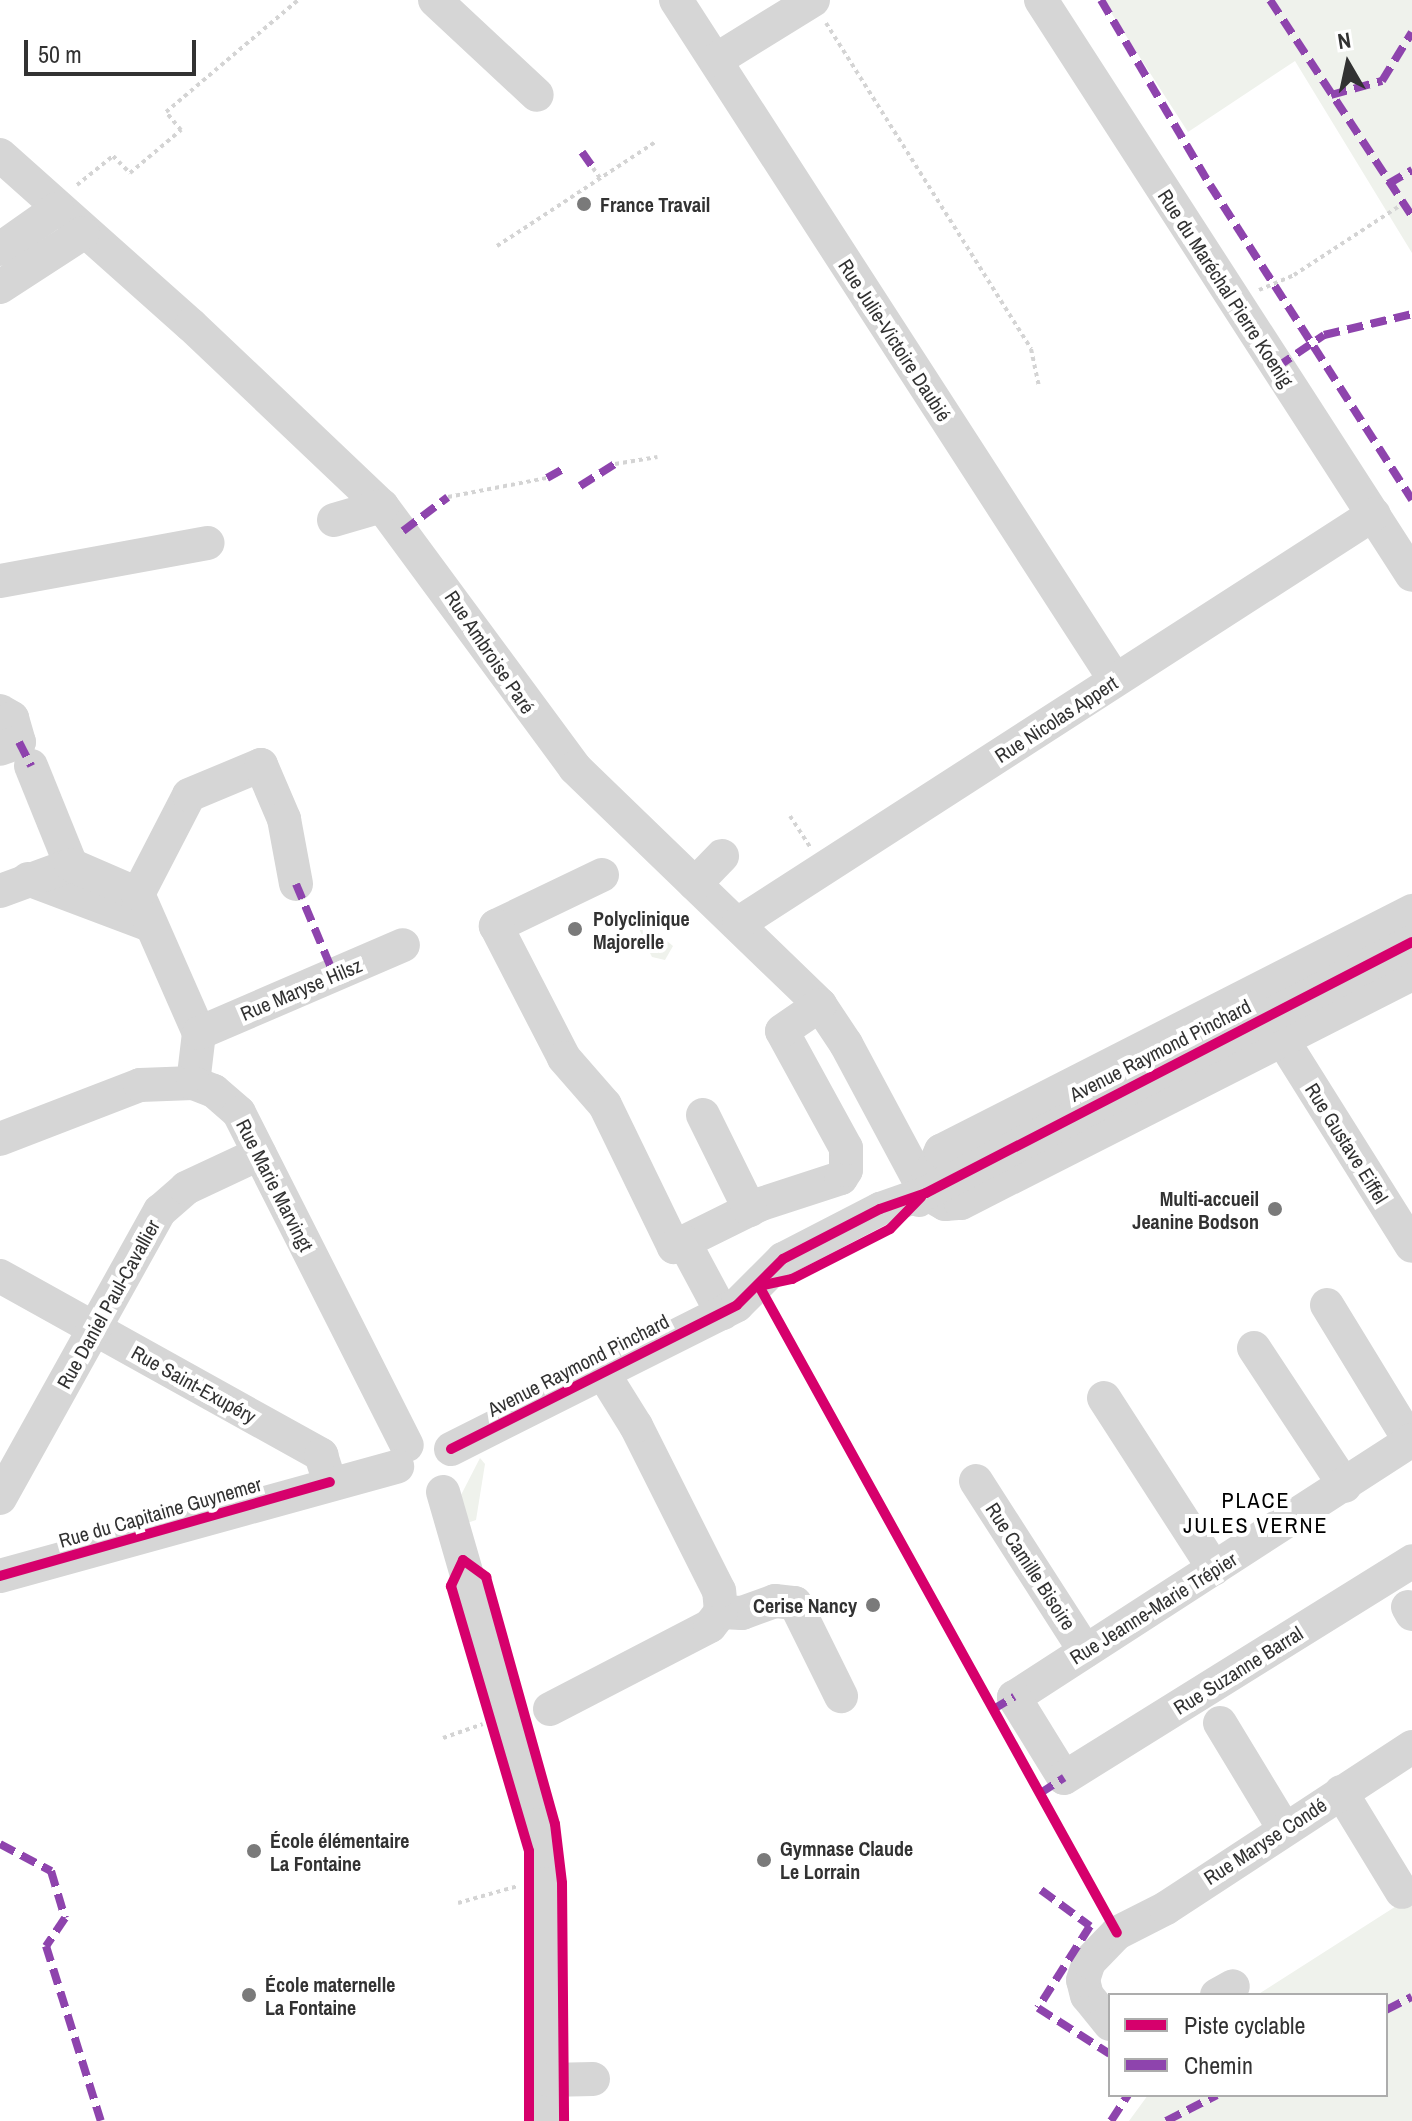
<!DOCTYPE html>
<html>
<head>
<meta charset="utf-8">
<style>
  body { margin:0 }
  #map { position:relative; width:1412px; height:2121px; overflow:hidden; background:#fff; font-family:"Archivo Narrow",sans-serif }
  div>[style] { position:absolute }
  .green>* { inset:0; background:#eff2ec }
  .path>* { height:4px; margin-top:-2px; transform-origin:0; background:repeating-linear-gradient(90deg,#d4d4d4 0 4px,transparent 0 8px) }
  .minor>* { height:34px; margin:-17px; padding:0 17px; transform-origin:17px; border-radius:17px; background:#d6d6d6 }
  .quiet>* { height:8px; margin-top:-4px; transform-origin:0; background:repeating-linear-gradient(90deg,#8e44ad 0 16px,transparent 0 24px) }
  .cycleway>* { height:10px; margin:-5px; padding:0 5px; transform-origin:5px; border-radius:5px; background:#d6006c }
  .dots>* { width:22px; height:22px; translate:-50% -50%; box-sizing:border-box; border:4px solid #fff; border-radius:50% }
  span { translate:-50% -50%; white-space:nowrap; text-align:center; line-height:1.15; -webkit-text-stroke:8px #fff; paint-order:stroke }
  .poi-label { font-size:20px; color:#323232; font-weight:700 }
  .left { translate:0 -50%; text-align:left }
  .right { translate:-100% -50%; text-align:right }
  .street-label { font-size:20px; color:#323232 }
  .neighbourhood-label { font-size:22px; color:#000; letter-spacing:2px }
  .legend { position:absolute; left:1108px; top:1993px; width:280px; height:104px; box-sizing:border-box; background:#fff; border:2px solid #adadad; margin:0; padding:10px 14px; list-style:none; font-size:24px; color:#323232 }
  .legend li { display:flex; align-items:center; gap:16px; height:40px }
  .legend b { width:40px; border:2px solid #adadad }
  .north { position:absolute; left:1308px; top:24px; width:80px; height:80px; -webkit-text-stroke:6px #fff; paint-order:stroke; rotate:351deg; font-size:22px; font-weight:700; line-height:32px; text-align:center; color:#323232 }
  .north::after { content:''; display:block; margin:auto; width:28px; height:36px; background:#323232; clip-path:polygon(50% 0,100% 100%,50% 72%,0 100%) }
  .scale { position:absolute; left:24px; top:40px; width:172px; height:36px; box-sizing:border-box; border:4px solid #323232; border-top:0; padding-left:10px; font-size:24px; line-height:28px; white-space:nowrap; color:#323232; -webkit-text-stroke:6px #fff; paint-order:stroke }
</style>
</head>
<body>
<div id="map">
  <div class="green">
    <i style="clip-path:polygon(1103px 0,1412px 0,1412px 253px,1295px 61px,1188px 132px)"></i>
    <i style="clip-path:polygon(643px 921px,673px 946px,665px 960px,652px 957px,649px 951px,637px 924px)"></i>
    <i style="clip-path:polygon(480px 1458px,485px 1464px,476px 1520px,467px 1523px,461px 1495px)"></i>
    <i style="clip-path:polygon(1412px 1896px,1412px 2121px,1129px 2121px,1148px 2095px,1386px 2095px,1386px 1995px,1257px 1995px)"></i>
  </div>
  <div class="path">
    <i style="left:826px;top:23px;width:385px;rotate:57.8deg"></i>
    <i style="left:1031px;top:349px;width:38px;rotate:78deg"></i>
    <i style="left:593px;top:168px;width:12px;rotate:55deg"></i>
    <i style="left:77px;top:185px;width:46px;rotate:-38.9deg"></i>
    <i style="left:113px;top:156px;width:24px;rotate:45deg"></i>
    <i style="left:130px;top:173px;width:67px;rotate:-40.1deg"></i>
    <i style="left:181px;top:130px;width:23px;rotate:-130deg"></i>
    <i style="left:166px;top:112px;width:173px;rotate:-40.3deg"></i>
    <i style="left:497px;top:246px;width:191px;rotate:-33.3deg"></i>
    <i style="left:1259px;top:290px;width:38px;rotate:-23deg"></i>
    <i style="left:1294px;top:275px;width:128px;rotate:-33.2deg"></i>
    <i style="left:615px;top:464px;width:43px;rotate:-9.5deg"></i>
    <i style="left:448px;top:497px;width:101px;rotate:-10.9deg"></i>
    <i style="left:790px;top:816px;width:37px;rotate:57deg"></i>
    <i style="left:443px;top:1738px;width:42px;rotate:-19.3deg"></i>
    <i style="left:458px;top:1903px;width:62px;rotate:-15.8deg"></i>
  </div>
  <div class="minor">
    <i style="left:435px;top:0;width:139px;rotate:43deg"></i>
    <i style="left:676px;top:0;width:809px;rotate:57.15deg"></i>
    <i style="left:1041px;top:0;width:684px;rotate:57.17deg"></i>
    <i style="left:716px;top:60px;width:114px;rotate:-31.7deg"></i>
    <i style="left:0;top:155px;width:256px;rotate:41.7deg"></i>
    <i style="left:191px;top:325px;width:263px;rotate:43.5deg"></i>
    <i style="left:382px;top:506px;width:325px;rotate:53.6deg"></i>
    <i style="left:575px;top:768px;width:341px;rotate:44deg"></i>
    <i style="left:820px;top:1005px;width:47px;rotate:56.3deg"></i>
    <i style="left:846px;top:1044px;width:169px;rotate:61.8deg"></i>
    <i style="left:0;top:249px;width:70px;rotate:-35.1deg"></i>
    <i style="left:0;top:287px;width:99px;rotate:-33deg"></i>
    <i style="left:334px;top:520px;width:50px;rotate:-16.3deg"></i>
    <i style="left:0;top:581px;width:211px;rotate:-10.4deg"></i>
    <i style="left:0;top:711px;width:14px;rotate:30deg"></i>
    <i style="left:12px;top:718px;width:25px;rotate:74deg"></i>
    <i style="left:19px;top:742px;width:20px;rotate:160deg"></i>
    <i style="left:31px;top:766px;width:107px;rotate:68deg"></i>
    <i style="left:602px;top:875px;width:118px;rotate:154.3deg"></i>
    <i style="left:496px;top:926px;width:148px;rotate:62.7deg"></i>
    <i style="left:564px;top:1058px;width:62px;rotate:48.9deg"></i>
    <i style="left:605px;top:1105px;width:158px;rotate:64.1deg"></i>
    <i style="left:674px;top:1247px;width:97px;rotate:-26.3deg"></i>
    <i style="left:761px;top:1204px;width:84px;rotate:-18deg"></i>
    <i style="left:841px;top:1178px;width:9px;rotate:-58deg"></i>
    <i style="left:846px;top:1170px;width:22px;rotate:-90deg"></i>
    <i style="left:846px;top:1148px;width:133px;rotate:-118.7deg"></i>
    <i style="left:782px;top:1031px;width:46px;rotate:-34.4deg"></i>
    <i style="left:28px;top:879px;width:127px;rotate:20.7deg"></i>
    <i style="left:695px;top:884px;width:39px;rotate:-46deg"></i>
    <i style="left:0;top:891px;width:76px;rotate:-20.1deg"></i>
    <i style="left:71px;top:865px;width:73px;rotate:23.4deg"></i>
    <i style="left:138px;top:894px;width:152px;rotate:66.3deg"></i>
    <i style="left:199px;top:1033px;width:50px;rotate:96.8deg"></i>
    <i style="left:138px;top:894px;width:111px;rotate:-62.7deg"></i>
    <i style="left:189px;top:795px;width:78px;rotate:-22.6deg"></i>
    <i style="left:261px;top:765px;width:59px;rotate:66.9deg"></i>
    <i style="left:284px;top:819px;width:66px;rotate:79.5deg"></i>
    <i style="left:739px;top:923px;width:755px;rotate:-32.79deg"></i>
    <i style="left:199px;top:1033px;width:222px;rotate:-23.3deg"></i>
    <i style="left:1282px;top:1039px;width:244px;rotate:57.9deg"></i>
    <i style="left:703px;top:1115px;width:106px;rotate:63.7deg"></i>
    <i style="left:0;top:1139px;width:150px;rotate:-21.1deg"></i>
    <i style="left:140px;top:1085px;width:53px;rotate:-2.2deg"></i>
    <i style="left:193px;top:1083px;width:22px;rotate:21deg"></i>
    <i style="left:214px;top:1091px;width:33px;rotate:41deg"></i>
    <i style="left:239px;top:1113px;width:372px;rotate:63.2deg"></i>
    <i style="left:926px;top:1193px;width:22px;rotate:30deg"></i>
    <i style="left:945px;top:1204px;width:16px;rotate:-4deg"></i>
    <i style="left:961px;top:1203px;width:506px;rotate:-26.92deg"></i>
    <i style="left:919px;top:1200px;width:54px;rotate:-65.8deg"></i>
    <i style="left:941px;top:1151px;width:529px;rotate:-27deg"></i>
    <i style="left:684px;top:1242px;width:81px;rotate:61.8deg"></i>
    <i style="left:0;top:1276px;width:368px;rotate:29.1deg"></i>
    <i style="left:321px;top:1455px;width:28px;rotate:72deg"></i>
    <i style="left:1327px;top:1305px;width:159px;rotate:58.6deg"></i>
    <i style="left:1254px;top:1348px;width:165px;rotate:56.6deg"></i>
    <i style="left:1104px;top:1398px;width:203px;rotate:57.2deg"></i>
    <i style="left:1412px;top:1440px;width:474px;rotate:147.1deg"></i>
    <i style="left:1014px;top:1697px;width:95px;rotate:58.3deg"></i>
    <i style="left:1064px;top:1778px;width:410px;rotate:-31.9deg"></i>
    <i style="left:451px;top:1449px;width:320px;rotate:-26.7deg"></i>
    <i style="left:737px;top:1305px;width:65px;rotate:-45deg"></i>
    <i style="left:783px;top:1259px;width:109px;rotate:-27.3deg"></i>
    <i style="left:880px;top:1209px;width:49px;rotate:-19.2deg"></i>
    <i style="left:926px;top:1193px;width:547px;rotate:-27.31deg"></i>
    <i style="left:976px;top:1481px;width:202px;rotate:57.3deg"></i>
    <i style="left:443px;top:1492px;width:347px;rotate:73.9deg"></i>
    <i style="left:539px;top:1825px;width:59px;rotate:83.2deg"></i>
    <i style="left:546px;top:1884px;width:196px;rotate:89.4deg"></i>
    <i style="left:548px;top:2080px;width:41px;rotate:97deg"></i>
    <i style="left:0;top:1498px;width:329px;rotate:-60.9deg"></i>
    <i style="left:160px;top:1211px;width:35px;rotate:-41deg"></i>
    <i style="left:186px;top:1188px;width:81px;rotate:-25deg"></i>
    <i style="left:0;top:1576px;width:412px;rotate:-15.4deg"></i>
    <i style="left:1408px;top:1607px;width:8px;rotate:60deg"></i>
    <i style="left:721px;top:1612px;width:21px;rotate:3deg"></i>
    <i style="left:742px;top:1613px;width:35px;rotate:-20deg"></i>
    <i style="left:775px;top:1601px;width:20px;rotate:6deg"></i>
    <i style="left:795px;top:1603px;width:104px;rotate:63.7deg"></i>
    <i style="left:550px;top:1709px;width:180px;rotate:-27.4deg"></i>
    <i style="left:710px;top:1626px;width:18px;rotate:-52deg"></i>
    <i style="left:721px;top:1612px;width:21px;rotate:-95deg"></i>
    <i style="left:719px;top:1591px;width:185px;rotate:-116.7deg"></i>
    <i style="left:636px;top:1426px;width:62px;rotate:-121.9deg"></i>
    <i style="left:1220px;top:1723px;width:122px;rotate:58.8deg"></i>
    <i style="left:1341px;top:1792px;width:117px;rotate:58.6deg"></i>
    <i style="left:1217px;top:1995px;width:18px;rotate:-29deg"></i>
    <i style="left:1110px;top:2024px;width:36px;rotate:-129deg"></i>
    <i style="left:1087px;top:1996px;width:16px;rotate:-104deg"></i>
    <i style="left:1083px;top:1980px;width:19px;rotate:-72deg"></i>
    <i style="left:1089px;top:1962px;width:40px;rotate:-46deg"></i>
    <i style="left:1117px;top:1933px;width:55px;rotate:-27deg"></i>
    <i style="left:1166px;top:1908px;width:294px;rotate:-33.2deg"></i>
    <i style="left:548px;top:2080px;width:45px;rotate:-1.3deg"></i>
  </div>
  <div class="quiet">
    <i style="left:1101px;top:0;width:215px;rotate:59.5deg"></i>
    <i style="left:1210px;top:185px;width:374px;rotate:57.3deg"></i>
    <i style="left:1270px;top:0;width:258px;rotate:56.7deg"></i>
    <i style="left:1331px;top:95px;width:53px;rotate:-15.4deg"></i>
    <i style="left:1382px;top:81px;width:57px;rotate:-58.5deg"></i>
    <i style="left:582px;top:152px;width:19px;rotate:55deg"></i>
    <i style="left:1388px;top:184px;width:28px;rotate:-30deg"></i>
    <i style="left:1277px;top:367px;width:57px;rotate:-34.2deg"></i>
    <i style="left:1324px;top:335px;width:90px;rotate:-13.4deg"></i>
    <i style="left:547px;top:478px;width:23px;rotate:-29deg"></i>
    <i style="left:580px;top:486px;width:41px;rotate:-32.2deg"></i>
    <i style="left:403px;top:531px;width:56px;rotate:-37.1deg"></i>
    <i style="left:19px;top:742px;width:27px;rotate:63deg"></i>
    <i style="left:296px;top:884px;width:99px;rotate:67.3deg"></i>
    <i style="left:992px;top:1710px;width:26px;rotate:-31deg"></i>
    <i style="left:1039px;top:1794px;width:30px;rotate:-33deg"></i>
    <i style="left:0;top:1844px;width:58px;rotate:27.9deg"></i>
    <i style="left:51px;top:1871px;width:49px;rotate:73.4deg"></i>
    <i style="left:65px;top:1918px;width:34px;rotate:124deg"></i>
    <i style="left:46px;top:1946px;width:183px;rotate:72.6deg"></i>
    <i style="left:1041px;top:1890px;width:61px;rotate:36.3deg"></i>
    <i style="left:1090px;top:1926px;width:97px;rotate:122.4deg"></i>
    <i style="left:1038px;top:2008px;width:85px;rotate:32.6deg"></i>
    <i style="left:1386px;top:2010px;width:29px;rotate:-27deg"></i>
    <i style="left:1111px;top:2121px;width:31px;rotate:-57deg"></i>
    <i style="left:1166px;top:2121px;width:57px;rotate:-27deg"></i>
  </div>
  <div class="cycleway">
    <i style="left:759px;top:1286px;width:739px;rotate:61.04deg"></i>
    <i style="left:759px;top:1286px;width:34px;rotate:-12deg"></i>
    <i style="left:792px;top:1279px;width:110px;rotate:-27deg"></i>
    <i style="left:890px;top:1229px;width:45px;rotate:-45.9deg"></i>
    <i style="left:451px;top:1449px;width:320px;rotate:-26.7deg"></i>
    <i style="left:737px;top:1305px;width:65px;rotate:-45deg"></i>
    <i style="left:783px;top:1259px;width:109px;rotate:-27.3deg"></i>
    <i style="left:880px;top:1209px;width:49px;rotate:-19.2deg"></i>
    <i style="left:926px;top:1193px;width:547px;rotate:-27.31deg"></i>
    <i style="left:463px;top:1560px;width:29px;rotate:36deg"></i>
    <i style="left:486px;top:1577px;width:256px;rotate:74.4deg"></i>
    <i style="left:555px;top:1824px;width:59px;rotate:83.2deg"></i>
    <i style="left:562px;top:1883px;width:238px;rotate:89.5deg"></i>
    <i style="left:463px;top:1560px;width:29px;rotate:115deg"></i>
    <i style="left:451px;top:1586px;width:276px;rotate:73.6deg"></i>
    <i style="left:529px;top:1851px;width:270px;rotate:90deg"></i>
    <i style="left:0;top:1576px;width:343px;rotate:-15.9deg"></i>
  </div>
  <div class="dots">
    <i style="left:584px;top:204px;background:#7a7a7a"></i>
    <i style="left:575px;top:929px;background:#7a7a7a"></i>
    <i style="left:1275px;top:1209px;background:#7a7a7a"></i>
    <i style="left:873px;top:1605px;background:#7a7a7a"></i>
    <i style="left:254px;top:1851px;background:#7a7a7a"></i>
    <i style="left:764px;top:1860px;background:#7a7a7a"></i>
    <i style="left:249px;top:1995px;background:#7a7a7a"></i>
  </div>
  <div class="poi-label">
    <span class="left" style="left:600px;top:204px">France Travail</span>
    <span class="left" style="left:593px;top:930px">Polyclinique<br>Majorelle</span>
    <span class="right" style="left:1259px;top:1210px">Multi-accueil<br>Jeanine Bodson</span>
    <span class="right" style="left:857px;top:1605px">Cerise Nancy</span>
    <span class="left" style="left:270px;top:1852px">École élémentaire<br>La Fontaine</span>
    <span class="left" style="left:780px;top:1860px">Gymnase Claude<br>Le Lorrain</span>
    <span class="left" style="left:265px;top:1996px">École maternelle<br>La Fontaine</span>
  </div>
  <div class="street-label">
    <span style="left:1226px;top:288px;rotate:57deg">Rue du Maréchal Pierre Koenig</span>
    <span style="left:895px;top:340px;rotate:57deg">Rue Julie-Victoire Daubié</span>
    <span style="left:490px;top:652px;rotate:56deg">Rue Ambroise Paré</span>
    <span style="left:1056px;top:719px;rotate:-33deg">Rue Nicolas Appert</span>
    <span style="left:301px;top:989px;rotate:-23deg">Rue Maryse Hilsz</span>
    <span style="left:1160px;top:1050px;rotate:-27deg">Avenue Raymond Pinchard</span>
    <span style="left:1347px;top:1143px;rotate:58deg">Rue Gustave Eiffel</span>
    <span style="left:275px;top:1185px;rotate:63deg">Rue Marie Marvingt</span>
    <span style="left:108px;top:1304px;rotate:-61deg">Rue Daniel Paul-Cavallier</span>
    <span style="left:578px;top:1365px;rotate:-27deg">Avenue Raymond Pinchard</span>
    <span style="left:194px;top:1384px;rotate:29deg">Rue Saint-Exupéry</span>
    <span style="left:160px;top:1512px;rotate:-16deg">Rue du Capitaine Guynemer</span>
    <span style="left:1031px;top:1566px;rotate:57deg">Rue Camille Bisoire</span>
    <span style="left:1153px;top:1608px;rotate:-32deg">Rue Jeanne-Marie Trépier</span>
    <span style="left:1238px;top:1670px;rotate:-32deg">Rue Suzanne Barral</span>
    <span style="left:1265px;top:1841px;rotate:-33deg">Rue Maryse Condé</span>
  </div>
  <div class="neighbourhood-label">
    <span style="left:1256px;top:1513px">PLACE<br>JULES VERNE</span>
  </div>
  <ul class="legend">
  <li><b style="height:10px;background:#d6006c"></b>Piste cyclable</li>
  <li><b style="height:10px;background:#8e44ad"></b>Chemin</li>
  </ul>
  <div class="north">N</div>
  <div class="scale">50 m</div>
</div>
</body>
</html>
